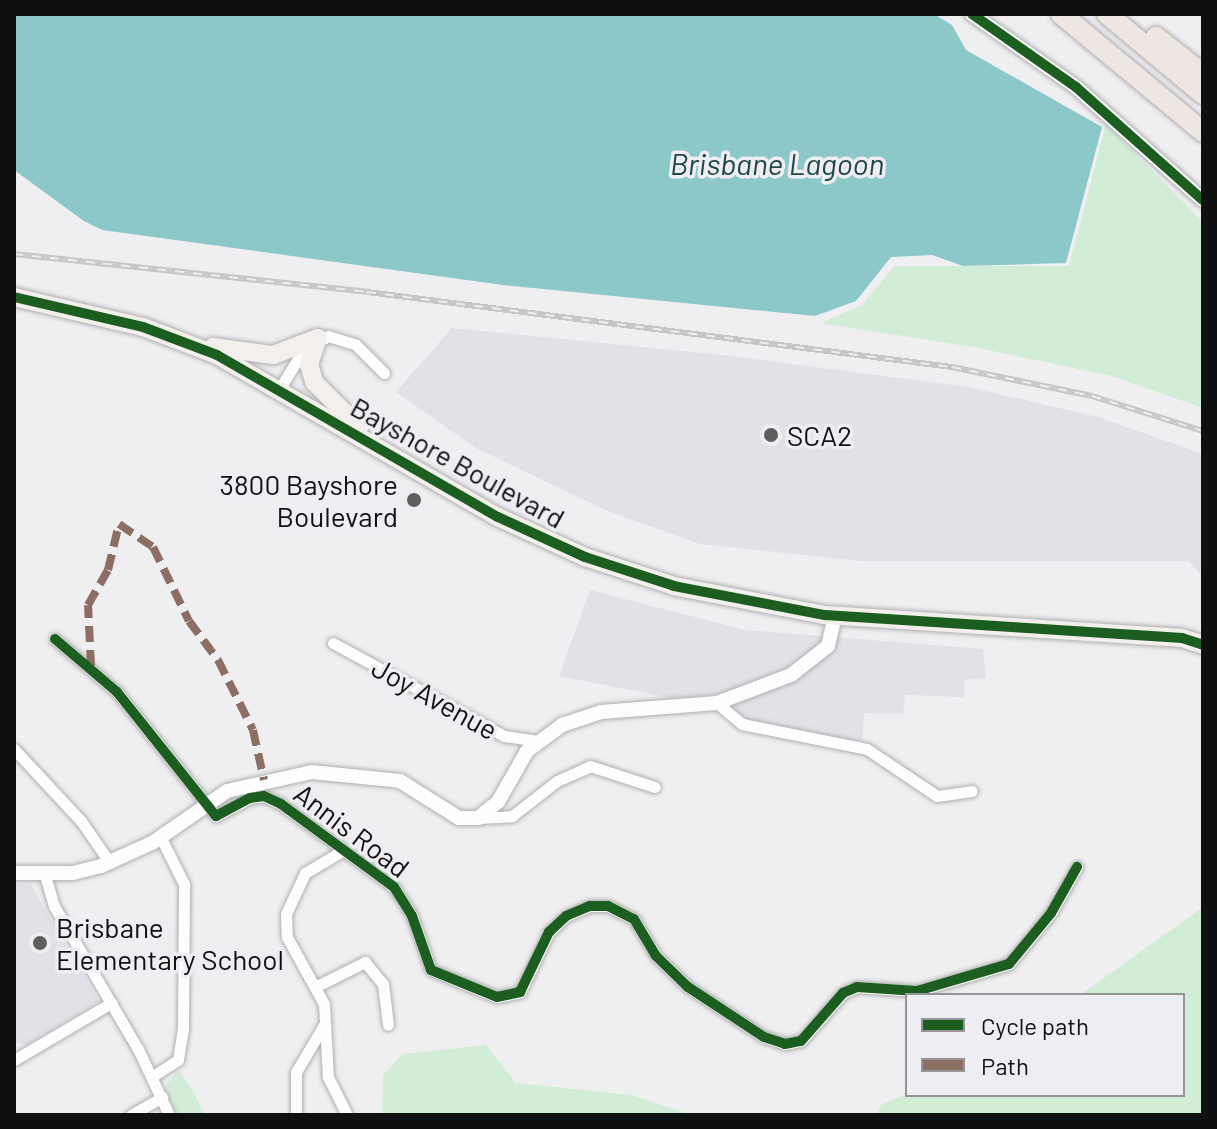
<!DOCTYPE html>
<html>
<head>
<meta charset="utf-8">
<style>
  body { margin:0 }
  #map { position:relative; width:1217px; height:1129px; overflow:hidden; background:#efeff1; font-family:Barlow,sans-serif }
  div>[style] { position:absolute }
  .built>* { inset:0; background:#e1e1e8 }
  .green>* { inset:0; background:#d2edd6 }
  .water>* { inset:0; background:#8cc8c9 }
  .roads { filter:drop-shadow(0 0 2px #b0b0b2) drop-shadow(0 0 2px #b0b0b2) }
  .minor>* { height:11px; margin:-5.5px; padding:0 5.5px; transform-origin:5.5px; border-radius:5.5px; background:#fdfdfd }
  .tertiary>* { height:14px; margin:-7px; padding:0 7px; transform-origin:7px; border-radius:7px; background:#fdfdfd }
  .primary>* { height:18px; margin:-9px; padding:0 9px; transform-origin:9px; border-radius:9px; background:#f3efed }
  .motorway>* { height:20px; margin:-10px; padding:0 10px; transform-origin:10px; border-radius:10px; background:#ede6e1 }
  .rail>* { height:6px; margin-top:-3px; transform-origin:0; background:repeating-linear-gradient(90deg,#eeeef2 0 9px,#c6c6c7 0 18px); box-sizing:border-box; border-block:2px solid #c6c6c7 }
  .quiet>* { height:8px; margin-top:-4px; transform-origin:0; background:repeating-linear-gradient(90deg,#8d6e63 0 16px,transparent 0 24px) }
  .cycleway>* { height:10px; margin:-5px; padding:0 5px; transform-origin:5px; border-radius:5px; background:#1b5e20 }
  .dots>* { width:22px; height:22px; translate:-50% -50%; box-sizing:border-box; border:4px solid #eeeef2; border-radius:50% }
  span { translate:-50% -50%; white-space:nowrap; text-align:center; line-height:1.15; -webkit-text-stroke:7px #eeeef2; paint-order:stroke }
  .poi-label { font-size:28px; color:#101011 }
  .left { translate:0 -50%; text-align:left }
  .right { translate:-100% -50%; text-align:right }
  .street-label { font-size:28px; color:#101011 }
  .water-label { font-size:30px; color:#204849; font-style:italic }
  .frame { position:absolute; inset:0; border:16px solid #101011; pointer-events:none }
  .legend { position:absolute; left:905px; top:993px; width:280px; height:104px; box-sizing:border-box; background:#eeeef2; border:2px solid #959598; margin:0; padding:10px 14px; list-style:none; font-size:24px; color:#101011 }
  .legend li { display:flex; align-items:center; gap:16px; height:40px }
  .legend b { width:40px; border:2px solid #959598 }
</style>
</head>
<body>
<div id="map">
  <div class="built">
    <i style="clip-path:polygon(452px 328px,732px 356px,968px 387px,1098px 417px,1203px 454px,1203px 577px,1188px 561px,860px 561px,700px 544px,605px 510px,476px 448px,396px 392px)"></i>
    <i style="clip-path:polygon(590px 590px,745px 630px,983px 649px,986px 678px,965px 680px,964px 697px,905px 695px,903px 714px,864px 713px,862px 741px,754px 723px,736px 711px,725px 693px,677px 699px,559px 676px)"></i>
    <i style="clip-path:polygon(14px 883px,31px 885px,99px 1001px,27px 1045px,14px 1042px)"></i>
  </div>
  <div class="green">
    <i style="clip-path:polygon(1106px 124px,1203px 222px,1203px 408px,1112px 376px,978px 348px,821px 323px,862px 305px,894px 266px,1069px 266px)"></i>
    <i style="clip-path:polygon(1203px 907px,1203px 1115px,876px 1115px,881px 1105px,907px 1094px,1183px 1095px,1183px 995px,1080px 995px)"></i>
    <i style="clip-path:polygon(486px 1045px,516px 1083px,631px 1095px,691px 1115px,382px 1115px,383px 1075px,403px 1054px)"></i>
    <i style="clip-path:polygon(179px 1070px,194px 1093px,205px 1115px,176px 1115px,165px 1086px)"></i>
  </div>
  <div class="water">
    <i style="clip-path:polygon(14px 14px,934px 14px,952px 25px,966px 50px,1102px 127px,1066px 263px,963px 266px,932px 255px,891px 257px,856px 301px,815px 316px,503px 285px,102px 230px,84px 221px,14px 170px)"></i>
  </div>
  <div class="roads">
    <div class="minor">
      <i style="left:280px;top:388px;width:46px;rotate:-58.4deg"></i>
      <i style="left:304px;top:349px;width:27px;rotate:-28deg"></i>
      <i style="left:328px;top:336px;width:28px;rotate:17deg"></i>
      <i style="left:355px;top:344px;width:41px;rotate:45deg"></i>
      <i style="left:55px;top:639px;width:82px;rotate:40.5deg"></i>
      <i style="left:117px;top:692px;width:159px;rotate:51.4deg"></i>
      <i style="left:216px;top:816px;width:38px;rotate:-28deg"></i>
      <i style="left:250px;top:798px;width:14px;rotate:-8deg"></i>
      <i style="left:264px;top:796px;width:19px;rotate:25deg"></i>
      <i style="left:281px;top:804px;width:140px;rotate:36.3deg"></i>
      <i style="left:394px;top:887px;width:34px;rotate:58deg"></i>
      <i style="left:412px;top:916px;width:57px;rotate:70.6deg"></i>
      <i style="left:431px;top:970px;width:71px;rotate:22.2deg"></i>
      <i style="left:497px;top:997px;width:24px;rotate:-12deg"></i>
      <i style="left:520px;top:992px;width:67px;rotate:-64.2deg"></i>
      <i style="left:549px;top:932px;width:23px;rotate:-43deg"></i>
      <i style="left:566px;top:916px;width:26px;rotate:-23deg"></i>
      <i style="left:590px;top:906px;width:18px"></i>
      <i style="left:608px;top:906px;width:29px;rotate:27deg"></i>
      <i style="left:634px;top:919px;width:43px;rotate:59.3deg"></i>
      <i style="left:656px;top:956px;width:45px;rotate:44.1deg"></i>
      <i style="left:688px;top:987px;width:91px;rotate:33.3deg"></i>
      <i style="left:764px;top:1037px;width:22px;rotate:18deg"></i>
      <i style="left:785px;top:1044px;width:16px;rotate:-11deg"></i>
      <i style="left:801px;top:1041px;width:64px;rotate:-48.8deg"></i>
      <i style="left:843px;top:993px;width:15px;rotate:-23deg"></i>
      <i style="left:857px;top:987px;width:60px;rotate:3.8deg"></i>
      <i style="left:917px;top:991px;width:96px;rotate:-16.4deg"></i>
      <i style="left:1009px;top:964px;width:66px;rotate:-50.5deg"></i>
      <i style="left:1051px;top:913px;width:53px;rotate:-60.5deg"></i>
      <i style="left:333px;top:643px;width:195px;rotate:28.5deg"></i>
      <i style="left:504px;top:736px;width:35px;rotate:8deg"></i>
      <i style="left:717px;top:703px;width:33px;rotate:40deg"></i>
      <i style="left:742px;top:724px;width:127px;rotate:11.3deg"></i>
      <i style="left:867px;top:749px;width:84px;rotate:33.9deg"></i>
      <i style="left:937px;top:796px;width:35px;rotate:-8deg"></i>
      <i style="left:14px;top:749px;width:98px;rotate:47.1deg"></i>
      <i style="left:81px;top:821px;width:51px;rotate:55.4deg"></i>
      <i style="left:478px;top:818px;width:34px;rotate:-3deg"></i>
      <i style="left:512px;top:816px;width:57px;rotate:-37.9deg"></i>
      <i style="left:557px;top:781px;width:36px;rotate:-24deg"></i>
      <i style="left:590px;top:766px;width:68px;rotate:17.9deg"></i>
      <i style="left:342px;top:851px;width:43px;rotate:149.3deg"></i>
      <i style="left:305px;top:873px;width:45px;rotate:114.9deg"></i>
      <i style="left:286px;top:914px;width:23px;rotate:88deg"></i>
      <i style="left:287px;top:937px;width:77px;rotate:61.1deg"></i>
      <i style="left:324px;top:1004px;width:73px;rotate:86.9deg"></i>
      <i style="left:328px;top:1077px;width:42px;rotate:63.4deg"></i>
      <i style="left:45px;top:875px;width:32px;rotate:74deg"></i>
      <i style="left:54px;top:906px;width:166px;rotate:59.6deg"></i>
      <i style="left:138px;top:1049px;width:73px;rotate:64.8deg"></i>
      <i style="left:317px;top:986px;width:54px;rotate:-26.6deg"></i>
      <i style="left:365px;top:962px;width:28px;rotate:51deg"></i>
      <i style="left:383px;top:984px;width:41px;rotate:83deg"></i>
      <i style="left:14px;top:1060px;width:113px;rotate:-30.4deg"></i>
      <i style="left:153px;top:1076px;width:30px;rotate:-33deg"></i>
      <i style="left:178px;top:1060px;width:31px;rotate:-81deg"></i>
      <i style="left:183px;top:1029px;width:145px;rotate:-89.6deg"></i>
      <i style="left:184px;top:884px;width:51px;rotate:-116.6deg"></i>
      <i style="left:131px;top:1115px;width:36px;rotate:-30deg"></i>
      <i style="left:296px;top:1115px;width:43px;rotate:-90deg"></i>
      <i style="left:296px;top:1072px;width:57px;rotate:-59.4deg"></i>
    </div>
    <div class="tertiary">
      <i style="left:972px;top:14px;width:127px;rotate:35.1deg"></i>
      <i style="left:1076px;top:87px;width:170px;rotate:41.7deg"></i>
      <i style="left:14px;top:873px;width:59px"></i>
      <i style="left:73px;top:873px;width:29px;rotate:-14deg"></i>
      <i style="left:101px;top:866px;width:56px;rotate:-24.3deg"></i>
      <i style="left:152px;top:843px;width:91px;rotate:-34.7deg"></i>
      <i style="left:227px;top:791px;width:87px;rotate:-12.6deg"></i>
      <i style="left:312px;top:772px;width:88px;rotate:5.8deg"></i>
      <i style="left:400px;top:781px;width:70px;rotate:32.1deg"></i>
      <i style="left:459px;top:818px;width:19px"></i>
      <i style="left:478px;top:818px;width:26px;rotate:-39deg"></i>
      <i style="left:498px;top:802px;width:59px;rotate:-60.4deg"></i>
      <i style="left:527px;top:751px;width:44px;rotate:-36.6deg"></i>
      <i style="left:562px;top:725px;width:41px;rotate:-18.4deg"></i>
      <i style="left:601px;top:712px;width:116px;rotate:-4.4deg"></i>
      <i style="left:717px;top:703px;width:79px;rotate:-20.7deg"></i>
      <i style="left:791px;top:675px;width:47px;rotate:-38.1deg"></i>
      <i style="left:828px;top:646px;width:31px;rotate:-77deg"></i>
    </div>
    <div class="primary">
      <i style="left:14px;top:297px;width:132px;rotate:13.1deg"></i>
      <i style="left:143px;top:327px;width:79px;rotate:20.7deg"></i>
      <i style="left:217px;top:355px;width:324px;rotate:30deg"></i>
      <i style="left:498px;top:517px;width:96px;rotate:24.7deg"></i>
      <i style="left:585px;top:557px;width:94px;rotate:18deg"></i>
      <i style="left:674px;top:586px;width:154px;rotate:10.9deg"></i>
      <i style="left:825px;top:615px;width:358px;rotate:3.7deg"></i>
      <i style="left:1182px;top:638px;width:22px;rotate:18deg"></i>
      <i style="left:318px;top:338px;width:28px;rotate:109deg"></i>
      <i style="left:309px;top:364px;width:19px;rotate:74deg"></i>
      <i style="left:314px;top:382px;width:64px;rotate:45deg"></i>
      <i style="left:213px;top:347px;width:61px;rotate:7.6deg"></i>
      <i style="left:273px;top:355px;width:48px;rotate:-20.7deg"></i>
    </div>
    <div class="motorway">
      <i style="left:1061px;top:14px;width:185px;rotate:39.7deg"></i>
      <i style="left:1107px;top:14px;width:125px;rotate:39.8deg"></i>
      <i style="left:1156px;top:37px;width:60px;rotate:38.2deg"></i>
    </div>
  </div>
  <div class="rail">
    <i style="left:14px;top:254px;width:355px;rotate:6.1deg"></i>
    <i style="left:367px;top:292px;width:590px;rotate:7.31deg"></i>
    <i style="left:952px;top:367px;width:143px;rotate:11.7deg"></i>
    <i style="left:1092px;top:396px;width:116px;rotate:17.5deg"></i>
  </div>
  <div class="quiet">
    <i style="left:91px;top:666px;width:61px;rotate:-92.8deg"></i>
    <i style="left:88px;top:605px;width:40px;rotate:-60.3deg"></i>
    <i style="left:108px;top:570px;width:47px;rotate:-76.6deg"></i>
    <i style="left:119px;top:524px;width:41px;rotate:34.1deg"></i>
    <i style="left:153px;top:547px;width:82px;rotate:64.1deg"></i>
    <i style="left:189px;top:621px;width:49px;rotate:53.4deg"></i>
    <i style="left:218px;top:660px;width:78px;rotate:63.4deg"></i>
    <i style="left:253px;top:730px;width:51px;rotate:77.6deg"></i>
  </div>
  <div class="cycleway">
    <i style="left:972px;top:14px;width:127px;rotate:35.1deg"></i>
    <i style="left:1076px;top:87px;width:170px;rotate:41.7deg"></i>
    <i style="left:14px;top:297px;width:132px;rotate:13.1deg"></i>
    <i style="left:143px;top:327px;width:79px;rotate:20.7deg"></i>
    <i style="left:217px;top:355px;width:324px;rotate:30deg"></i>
    <i style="left:498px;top:517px;width:96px;rotate:24.7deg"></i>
    <i style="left:585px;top:557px;width:94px;rotate:18deg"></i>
    <i style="left:674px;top:586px;width:154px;rotate:10.9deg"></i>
    <i style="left:825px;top:615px;width:358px;rotate:3.7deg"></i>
    <i style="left:1182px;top:638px;width:22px;rotate:18deg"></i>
    <i style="left:55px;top:639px;width:82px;rotate:40.5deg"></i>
    <i style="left:117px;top:692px;width:159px;rotate:51.4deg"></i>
    <i style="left:216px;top:816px;width:38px;rotate:-28deg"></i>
    <i style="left:250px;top:798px;width:14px;rotate:-8deg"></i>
    <i style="left:264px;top:796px;width:19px;rotate:25deg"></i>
    <i style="left:281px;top:804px;width:140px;rotate:36.3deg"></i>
    <i style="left:394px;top:887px;width:34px;rotate:58deg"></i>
    <i style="left:412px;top:916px;width:57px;rotate:70.6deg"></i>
    <i style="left:431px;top:970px;width:71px;rotate:22.2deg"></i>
    <i style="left:497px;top:997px;width:24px;rotate:-12deg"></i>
    <i style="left:520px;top:992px;width:67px;rotate:-64.2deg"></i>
    <i style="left:549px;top:932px;width:23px;rotate:-43deg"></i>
    <i style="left:566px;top:916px;width:26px;rotate:-23deg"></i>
    <i style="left:590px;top:906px;width:18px"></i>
    <i style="left:608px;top:906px;width:29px;rotate:27deg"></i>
    <i style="left:634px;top:919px;width:43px;rotate:59.3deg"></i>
    <i style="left:656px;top:956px;width:45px;rotate:44.1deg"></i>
    <i style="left:688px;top:987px;width:91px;rotate:33.3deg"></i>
    <i style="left:764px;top:1037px;width:22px;rotate:18deg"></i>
    <i style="left:785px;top:1044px;width:16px;rotate:-11deg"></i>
    <i style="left:801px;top:1041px;width:64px;rotate:-48.8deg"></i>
    <i style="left:843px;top:993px;width:15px;rotate:-23deg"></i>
    <i style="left:857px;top:987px;width:60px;rotate:3.8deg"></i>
    <i style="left:917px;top:991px;width:96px;rotate:-16.4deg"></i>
    <i style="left:1009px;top:964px;width:66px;rotate:-50.5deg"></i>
    <i style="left:1051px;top:913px;width:53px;rotate:-60.5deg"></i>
  </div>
  <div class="dots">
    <i style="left:771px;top:435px;background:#5e5e5f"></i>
    <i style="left:414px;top:500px;background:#5e5e5f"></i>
    <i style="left:40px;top:943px;background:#5e5e5f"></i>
  </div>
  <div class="poi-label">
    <span class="left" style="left:787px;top:435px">SCA2</span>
    <span class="right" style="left:398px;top:500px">3800 Bayshore<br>Boulevard</span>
    <span class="left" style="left:56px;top:943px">Brisbane<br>Elementary School</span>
  </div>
  <div class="street-label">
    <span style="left:458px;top:462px;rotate:29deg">Bayshore Boulevard</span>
    <span style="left:435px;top:698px;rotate:29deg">Joy Avenue</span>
    <span style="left:352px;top:830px;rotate:37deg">Annis Road</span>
  </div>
  <div class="water-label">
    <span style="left:777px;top:163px">Brisbane Lagoon</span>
  </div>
  <div class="frame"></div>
  <ul class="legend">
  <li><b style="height:10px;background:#1b5e20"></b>Cycle path</li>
  <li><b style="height:10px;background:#8d6e63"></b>Path</li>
  </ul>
</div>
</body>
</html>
